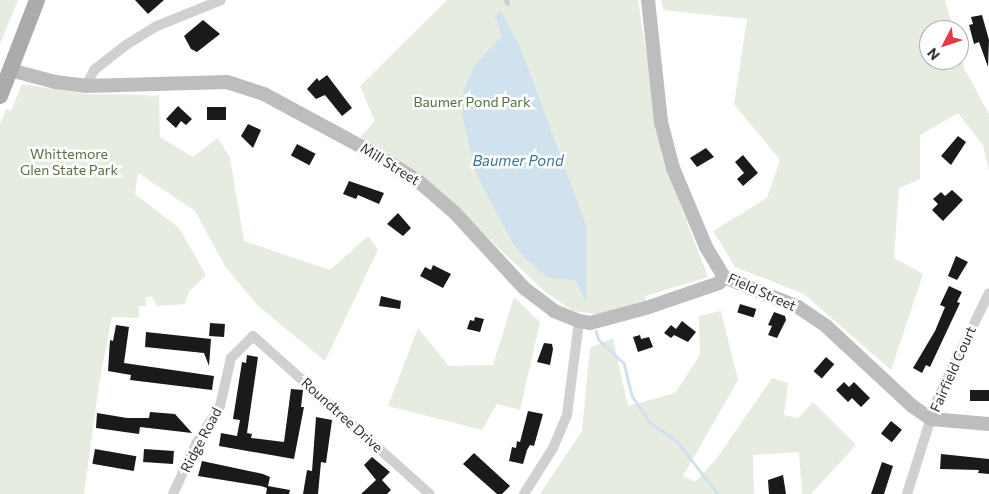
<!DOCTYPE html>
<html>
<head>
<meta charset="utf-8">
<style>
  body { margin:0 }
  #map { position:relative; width:989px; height:494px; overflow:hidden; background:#fff; font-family:Commissioner,sans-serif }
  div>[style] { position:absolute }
  .green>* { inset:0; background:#e6ecdf }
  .water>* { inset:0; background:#cfe2ee }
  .stream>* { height:2.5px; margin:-1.25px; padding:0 1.25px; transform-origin:1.25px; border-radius:1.25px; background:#cfe2ee }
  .building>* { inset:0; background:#1a1a1a; transform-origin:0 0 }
  .lane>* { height:5px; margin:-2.5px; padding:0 2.5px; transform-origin:2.5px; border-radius:2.5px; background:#d0d0d0 }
  .street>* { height:10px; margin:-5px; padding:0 5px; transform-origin:5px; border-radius:5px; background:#d0d0d0 }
  .secondary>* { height:14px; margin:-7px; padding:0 7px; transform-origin:7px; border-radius:7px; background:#bdbdbd }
  .primary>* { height:16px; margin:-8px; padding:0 8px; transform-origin:8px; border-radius:8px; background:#ababab }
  span { translate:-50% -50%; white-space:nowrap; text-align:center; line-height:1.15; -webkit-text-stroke:5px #fff; paint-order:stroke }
  .park-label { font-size:14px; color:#56703f }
  .street-label { font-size:14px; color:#333 }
  .water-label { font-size:15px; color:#3f7597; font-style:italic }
  .north { position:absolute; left:919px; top:20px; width:50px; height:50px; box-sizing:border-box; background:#fff; border:1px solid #adadad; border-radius:50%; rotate:229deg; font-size:14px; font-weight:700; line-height:20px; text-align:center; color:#333 }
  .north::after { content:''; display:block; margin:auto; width:18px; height:22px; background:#e63946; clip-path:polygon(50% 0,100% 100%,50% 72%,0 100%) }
</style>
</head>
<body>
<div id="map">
  <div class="green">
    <i style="clip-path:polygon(0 0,18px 0,0 44px)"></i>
    <i style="clip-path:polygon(447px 0,638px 0,662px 157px,708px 277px,645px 296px,646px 301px,602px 315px,573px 311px,544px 291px,427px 180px,360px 137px,375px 121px,360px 86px)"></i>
    <i style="clip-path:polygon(661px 0,945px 0,954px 30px,929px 30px,929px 60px,959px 60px,959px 49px,964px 68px,989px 114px,989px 172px,983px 145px,958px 113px,920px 135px,920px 179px,899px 188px,894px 258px,923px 274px,891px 370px,804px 294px,735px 267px,713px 231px,767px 198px,780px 160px,734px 104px,747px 19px,663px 10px)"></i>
    <i style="clip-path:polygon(22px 84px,87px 94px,148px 95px,148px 97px,159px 95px,160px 137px,193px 157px,218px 138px,230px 158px,244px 241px,330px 270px,368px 236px,378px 250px,325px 361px,258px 306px,225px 266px,195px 211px,138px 173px,135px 194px,179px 228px,206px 275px,189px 292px,185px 304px,157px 306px,152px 296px,145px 298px,147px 306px,139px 306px,139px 318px,112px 317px,99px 384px,84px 494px,0 494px,0 125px,6px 109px,11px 111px)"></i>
    <i style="clip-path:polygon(514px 297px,540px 322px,520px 410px,497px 404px,482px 430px,388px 406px,418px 328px,449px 366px,493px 365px)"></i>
    <i style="clip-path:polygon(721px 311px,738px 380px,683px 476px,695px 482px,717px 458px,772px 378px,788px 383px,784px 415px,798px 418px,813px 402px,856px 445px,811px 494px,802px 494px,799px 452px,753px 455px,754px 494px,540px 494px,582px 431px,590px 348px,613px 338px,628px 406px,675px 393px,700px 355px,699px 316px)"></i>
  </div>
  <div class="water">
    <i style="clip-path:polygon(501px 11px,521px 49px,586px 225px,586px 303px,576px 280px,548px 278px,525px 258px,512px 242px,476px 174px,462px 115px,464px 89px,475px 65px,502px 36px,495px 16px)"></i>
  </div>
  <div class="stream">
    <i style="left:596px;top:331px;width:9px;rotate:72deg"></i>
    <i style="left:599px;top:340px;width:34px;rotate:43deg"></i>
    <i style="left:624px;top:363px;width:34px;rotate:76deg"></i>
    <i style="left:632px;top:396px;width:33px;rotate:55deg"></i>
    <i style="left:651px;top:423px;width:32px;rotate:35deg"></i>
    <i style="left:677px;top:441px;width:67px;rotate:52.3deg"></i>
  </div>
  <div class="building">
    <i style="clip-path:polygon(135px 0,164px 0,148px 14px)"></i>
    <i style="clip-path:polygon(982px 15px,989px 40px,988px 67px,979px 42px,974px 44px,969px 25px,973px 24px,971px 17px)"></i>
    <i style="clip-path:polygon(203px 20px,220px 34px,197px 52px,191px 49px,184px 36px)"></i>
    <i style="clip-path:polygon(327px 75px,352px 108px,342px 116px,325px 95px,316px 99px,307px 89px,317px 78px,319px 81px)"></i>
    <i style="clip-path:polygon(178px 106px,192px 119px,186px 125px,181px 121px,176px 128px,166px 119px)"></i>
    <i style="left:207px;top:107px;width:19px;height:13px"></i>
    <i style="clip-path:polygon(248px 124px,261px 130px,253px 148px,241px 136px)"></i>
    <i style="clip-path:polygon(958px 136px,966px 142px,951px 165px,941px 156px)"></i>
    <i style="left:297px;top:144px;width:21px;height:13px;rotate:28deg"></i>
    <i style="clip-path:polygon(706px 148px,714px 157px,697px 167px,690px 158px)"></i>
    <i style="clip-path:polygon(743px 155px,758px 173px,743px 186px,737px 179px,744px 173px,735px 162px)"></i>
    <i style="clip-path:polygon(349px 181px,384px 193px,379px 204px,358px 195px,356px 199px,343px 194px)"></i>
    <i style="clip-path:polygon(952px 190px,963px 200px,943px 221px,932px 210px,938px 204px,933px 199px,941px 192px,945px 196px)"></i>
    <i style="clip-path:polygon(398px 213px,411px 228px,403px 236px,387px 224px)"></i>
    <i style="clip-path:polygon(956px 256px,968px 262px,957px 280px,948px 276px)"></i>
    <i style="clip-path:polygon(433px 265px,451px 274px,443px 288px,420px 276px,425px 267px,431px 270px)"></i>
    <i style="clip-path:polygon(949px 286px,962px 292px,957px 302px,960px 303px,930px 367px,926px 365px,922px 373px,913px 368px,935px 331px,945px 307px,940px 305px)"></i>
    <i style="clip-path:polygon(381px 296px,401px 301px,400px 309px,379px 306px)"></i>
    <i style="left:740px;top:304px;width:17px;height:9px;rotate:17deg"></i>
    <i style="clip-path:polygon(774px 312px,785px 316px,786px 320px,777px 338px,768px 335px,772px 326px,768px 325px)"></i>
    <i style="clip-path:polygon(475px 317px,484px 319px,480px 332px,467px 329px,470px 320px,474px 321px)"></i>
    <i style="clip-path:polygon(682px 321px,696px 332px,688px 342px,674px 335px,671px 338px,664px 333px,671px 325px,676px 329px)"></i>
    <i style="left:210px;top:323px;width:15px;height:13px;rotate:4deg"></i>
    <i style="clip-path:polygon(116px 325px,129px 327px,124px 363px,214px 376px,212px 390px,130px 380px,131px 375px,108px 371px,110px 340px,113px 341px)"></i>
    <i style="clip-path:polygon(146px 332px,211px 339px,209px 366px,204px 353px,145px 347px)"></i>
    <i style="clip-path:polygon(640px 335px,641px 339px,649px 337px,653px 347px,638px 352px,633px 337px)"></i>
    <i style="clip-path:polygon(544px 343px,552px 344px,553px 349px,550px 365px,537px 362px)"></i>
    <i style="clip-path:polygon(247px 355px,258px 357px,247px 433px,252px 434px,251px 438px,284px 442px,291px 389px,303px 390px,301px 407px,304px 407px,294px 459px,219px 446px,221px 433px,237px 436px,240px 420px,233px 419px,242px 362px,246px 363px)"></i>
    <i style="left:826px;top:357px;width:11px;height:19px;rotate:41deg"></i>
    <i style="clip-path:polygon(844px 382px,849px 387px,854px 382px,870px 398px,861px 407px,852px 398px,848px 402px,836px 390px)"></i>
    <i style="left:970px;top:390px;width:19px;height:11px"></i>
    <i style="clip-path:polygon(528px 411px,543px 414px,534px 446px,530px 445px,527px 450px,523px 464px,509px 461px,512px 447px,516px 448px,517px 441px,520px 442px)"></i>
    <i style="clip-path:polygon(150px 412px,175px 414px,192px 433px,140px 427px,139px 434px,96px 428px,97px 413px,127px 418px,149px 418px)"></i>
    <i style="clip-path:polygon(316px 417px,332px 420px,326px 463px,321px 462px,318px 494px,303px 494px,307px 470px,312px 471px)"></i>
    <i style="left:891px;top:421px;width:14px;height:16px;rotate:39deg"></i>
    <i style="left:95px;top:449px;width:42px;height:15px;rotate:10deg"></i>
    <i style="left:144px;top:449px;width:30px;height:13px;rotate:4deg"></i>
    <i style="clip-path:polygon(474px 453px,510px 486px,502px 494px,497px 494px,463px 464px)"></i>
    <i style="clip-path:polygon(941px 454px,989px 459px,989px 474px,978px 473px,979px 470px,940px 469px)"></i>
    <i style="clip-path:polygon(372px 457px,390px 472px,382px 480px,391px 490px,387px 494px,361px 494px,376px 480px,364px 465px)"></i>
    <i style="clip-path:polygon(202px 461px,263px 474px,270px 477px,268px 486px,290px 490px,289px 494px,266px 494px,267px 488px,261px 486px,198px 476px)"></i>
    <i style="clip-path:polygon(882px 462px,893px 466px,884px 494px,871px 494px)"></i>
    <i style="clip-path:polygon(783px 475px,786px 494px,769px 494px,768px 480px)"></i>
  </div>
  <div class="lane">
    <i style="left:506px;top:0;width:3px;rotate:72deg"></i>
  </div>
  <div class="street">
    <i style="left:86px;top:86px;width:18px;rotate:-63deg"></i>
    <i style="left:94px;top:70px;width:41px;rotate:-38deg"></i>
    <i style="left:126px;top:45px;width:36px;rotate:-32deg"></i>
    <i style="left:157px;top:26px;width:69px;rotate:-22.1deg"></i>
    <i style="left:173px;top:494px;width:55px;rotate:-65.3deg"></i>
    <i style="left:196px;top:444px;width:45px;rotate:-57.7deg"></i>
    <i style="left:220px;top:406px;width:49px;rotate:-77.1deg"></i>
    <i style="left:231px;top:358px;width:31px;rotate:-45deg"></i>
    <i style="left:253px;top:336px;width:237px;rotate:41.8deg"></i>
    <i style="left:524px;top:494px;width:54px;rotate:-57.8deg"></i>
    <i style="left:553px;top:448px;width:36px;rotate:-67deg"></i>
    <i style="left:567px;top:415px;width:95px;rotate:-82.7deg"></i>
    <i style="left:907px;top:494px;width:96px;rotate:-72.5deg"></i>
    <i style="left:936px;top:402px;width:121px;rotate:-64.1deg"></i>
  </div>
  <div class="secondary">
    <i style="left:648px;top:0;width:123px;rotate:83.9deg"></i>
    <i style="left:661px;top:122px;width:48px;rotate:75.4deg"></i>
    <i style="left:673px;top:168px;width:86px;rotate:67.3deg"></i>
    <i style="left:706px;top:247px;width:35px;rotate:59deg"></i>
    <i style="left:724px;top:277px;width:80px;rotate:22.1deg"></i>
    <i style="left:798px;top:307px;width:34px;rotate:34deg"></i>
    <i style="left:826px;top:326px;width:117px;rotate:42.9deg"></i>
    <i style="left:912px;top:406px;width:23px;rotate:34deg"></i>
    <i style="left:931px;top:419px;width:58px;rotate:4.9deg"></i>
    <i style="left:10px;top:70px;width:47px;rotate:14.9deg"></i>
    <i style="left:55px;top:82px;width:31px;rotate:7deg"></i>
    <i style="left:86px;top:86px;width:141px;rotate:-1.6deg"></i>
    <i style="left:227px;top:82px;width:39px;rotate:18deg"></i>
    <i style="left:264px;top:94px;width:128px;rotate:28.4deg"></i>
    <i style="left:377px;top:155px;width:49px;rotate:32.4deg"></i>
    <i style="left:418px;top:181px;width:49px;rotate:40.9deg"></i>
    <i style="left:455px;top:213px;width:102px;rotate:47.4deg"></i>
    <i style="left:524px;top:288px;width:38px;rotate:37deg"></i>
    <i style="left:554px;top:311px;width:27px;rotate:22deg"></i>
    <i style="left:579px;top:321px;width:11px;rotate:10deg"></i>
    <i style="left:590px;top:323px;width:58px;rotate:-15deg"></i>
    <i style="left:646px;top:308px;width:77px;rotate:-18.9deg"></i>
    <i style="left:719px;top:283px;width:8px;rotate:-50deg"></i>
  </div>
  <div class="primary">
    <i style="left:0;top:96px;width:103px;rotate:-68.9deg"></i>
  </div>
  <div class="park-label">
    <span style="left:472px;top:102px">Baumer Pond Park</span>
    <span style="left:69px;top:162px">Whittemore<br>Glen State Park</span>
  </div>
  <div class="street-label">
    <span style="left:390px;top:164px;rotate:32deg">Mill Street</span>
    <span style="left:762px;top:292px;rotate:24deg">Field Street</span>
    <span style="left:953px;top:369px;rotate:-66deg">Fairfield Court</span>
    <span style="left:342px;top:415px;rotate:42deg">Roundtree Drive</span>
    <span style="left:201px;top:440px;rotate:-62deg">Ridge Road</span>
  </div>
  <div class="water-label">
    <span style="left:518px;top:161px">Baumer Pond</span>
  </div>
  <div class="north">N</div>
</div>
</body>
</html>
